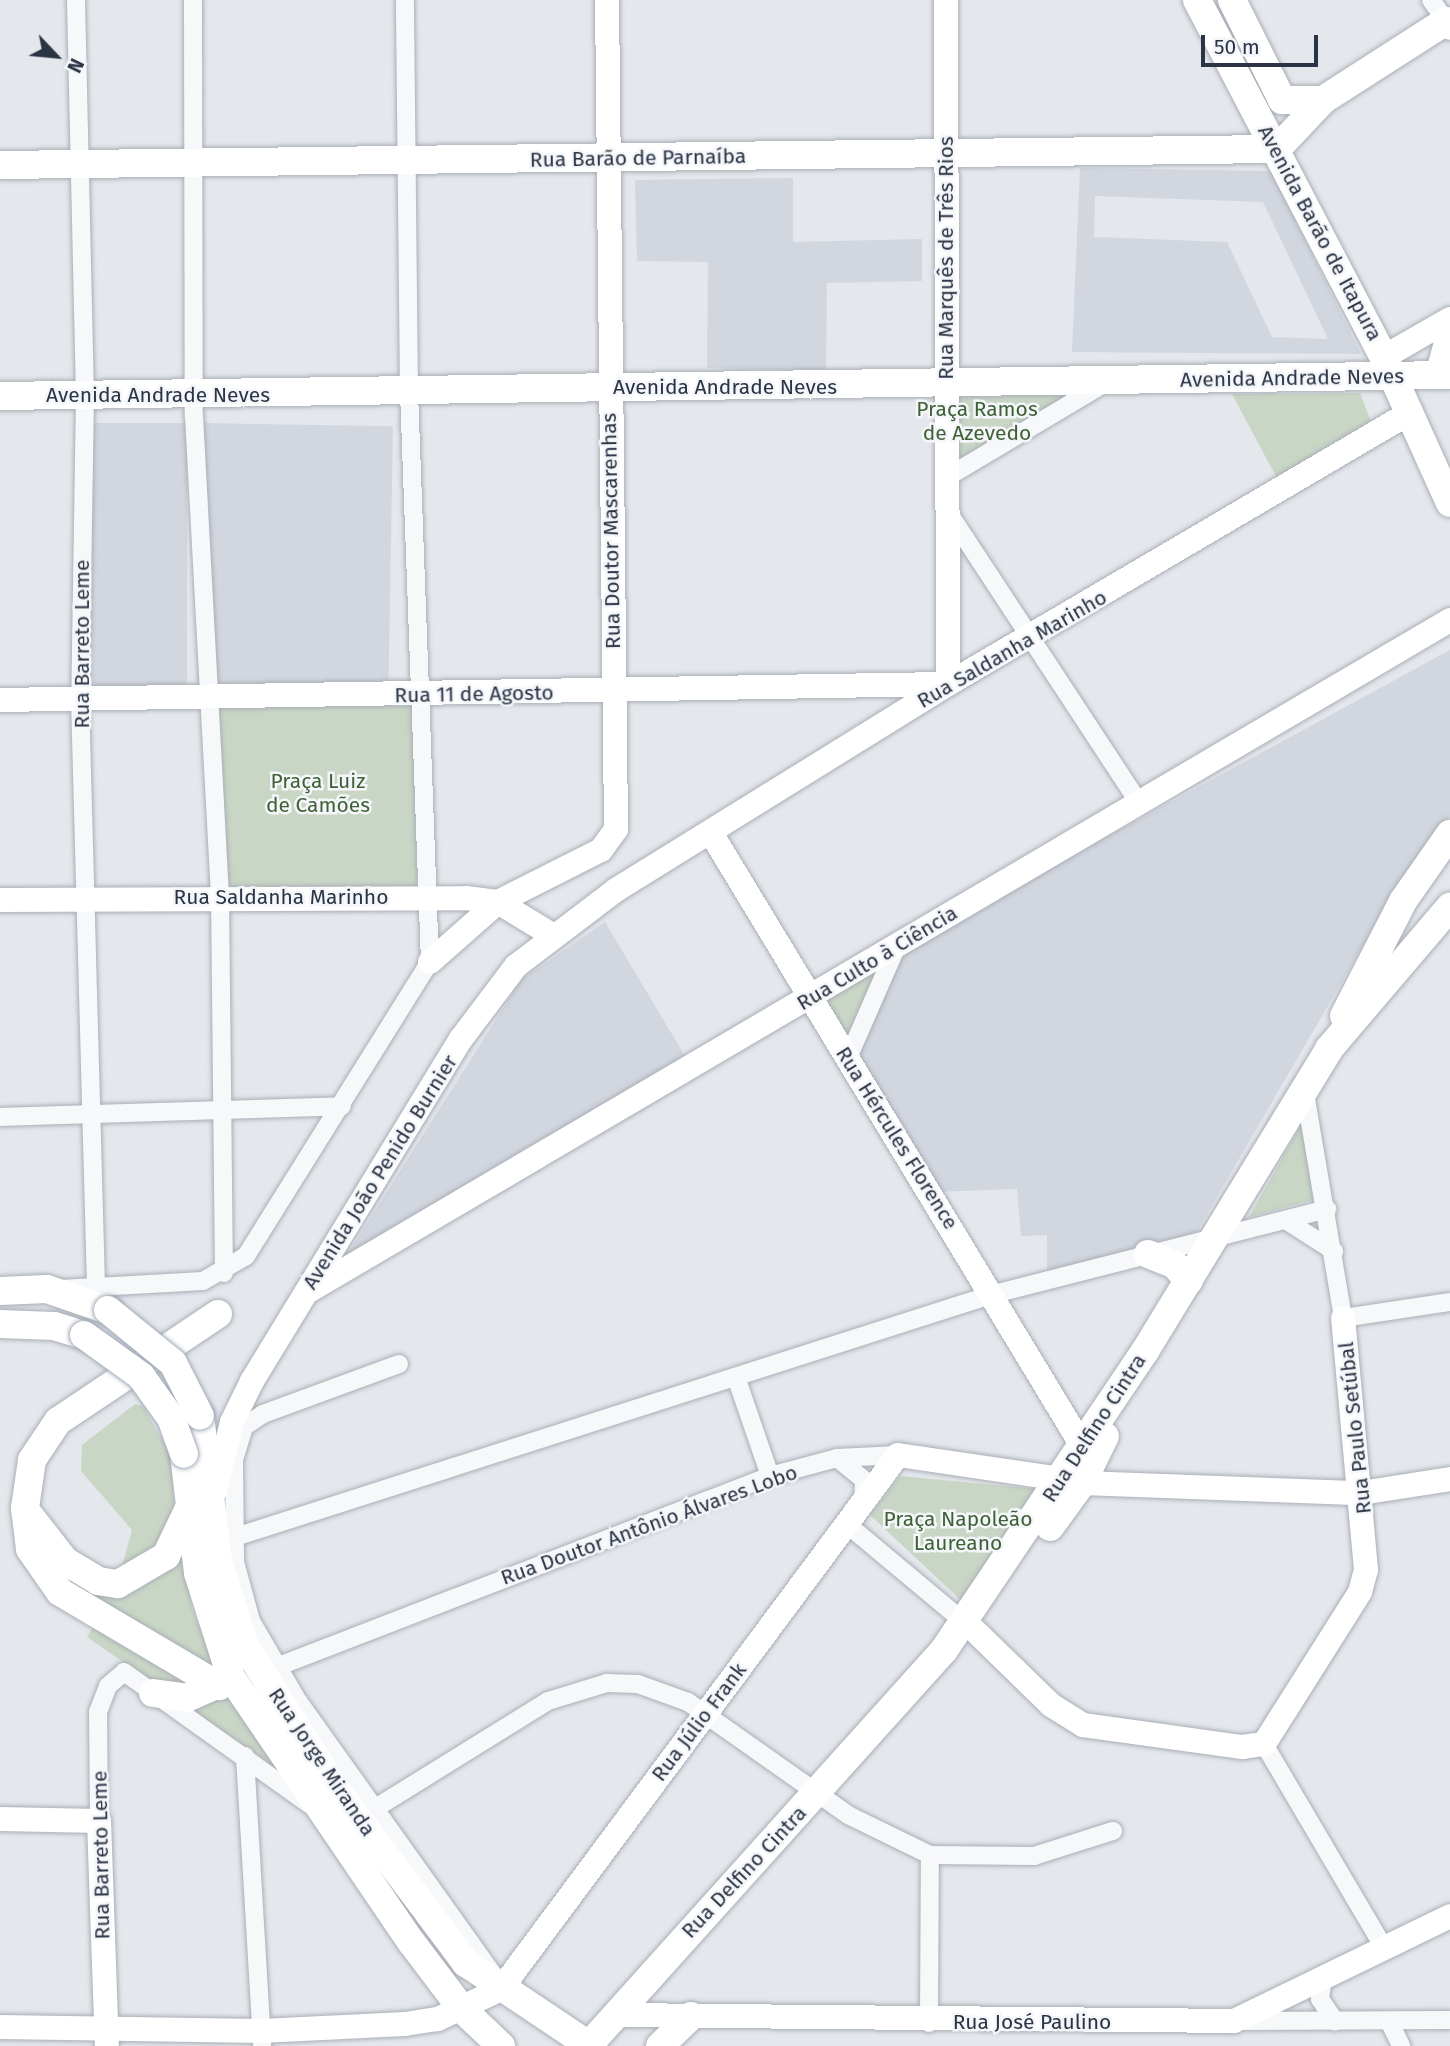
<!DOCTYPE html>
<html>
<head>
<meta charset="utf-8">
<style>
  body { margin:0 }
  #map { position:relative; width:1450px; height:2046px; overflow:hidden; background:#e4e7ec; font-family:"Fira Sans",sans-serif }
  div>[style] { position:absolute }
  .built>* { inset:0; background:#d2d6de; transform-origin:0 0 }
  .green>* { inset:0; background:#c9d6c5; transform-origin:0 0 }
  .roads { filter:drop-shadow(0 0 2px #a9aeb7) drop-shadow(0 0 2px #a9aeb7) }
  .street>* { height:18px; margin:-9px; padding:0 9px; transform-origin:9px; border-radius:9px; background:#f7f8fa }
  .secondary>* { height:24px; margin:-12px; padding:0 12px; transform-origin:12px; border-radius:12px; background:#fff }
  .primary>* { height:28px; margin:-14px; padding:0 14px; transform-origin:14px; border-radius:14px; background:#fff }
  .bridges { filter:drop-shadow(0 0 2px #a3abb8) drop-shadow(0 0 2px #a3abb8) }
  .primary-bridge>* { height:28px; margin:-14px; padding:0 14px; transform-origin:14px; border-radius:14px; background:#fff }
  span { translate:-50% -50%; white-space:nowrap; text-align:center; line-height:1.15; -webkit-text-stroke:5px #f4f6f9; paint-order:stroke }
  .street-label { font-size:21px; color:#2b3445 }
  .park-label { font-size:21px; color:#3f6138 }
  .north { position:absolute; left:21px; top:21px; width:70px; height:70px; -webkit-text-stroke:5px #f4f6f9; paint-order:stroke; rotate:116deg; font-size:19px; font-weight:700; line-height:28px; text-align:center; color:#2b3445 }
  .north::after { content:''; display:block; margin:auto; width:24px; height:32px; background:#2b3445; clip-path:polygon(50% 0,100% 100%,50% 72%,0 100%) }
  .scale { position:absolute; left:1201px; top:35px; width:117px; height:32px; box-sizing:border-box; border:4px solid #2b3445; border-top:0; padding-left:9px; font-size:21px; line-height:24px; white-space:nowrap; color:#2b3445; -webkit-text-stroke:5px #f4f6f9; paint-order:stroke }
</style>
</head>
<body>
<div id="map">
  <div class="built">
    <i style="clip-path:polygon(evenodd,1080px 168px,1271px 171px,1361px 354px,1072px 352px,1080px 168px,1095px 196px,1263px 202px,1328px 339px,1272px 337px,1227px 242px,1094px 237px,1095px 196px)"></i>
    <i style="clip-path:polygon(793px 178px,793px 242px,922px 239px,922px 281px,827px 283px,826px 370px,707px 368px,708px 262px,637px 261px,635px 180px)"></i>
    <i style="left:187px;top:423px;width:267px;height:98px;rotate:90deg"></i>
    <i style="left:202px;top:423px;width:191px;height:263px;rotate:1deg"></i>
    <i style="clip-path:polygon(1450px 650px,1450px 816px,1398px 885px,1196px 1233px,1047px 1271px,1047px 1235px,1021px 1236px,1017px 1189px,933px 1192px,853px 1059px,901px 949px)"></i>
    <i style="clip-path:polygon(605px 922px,685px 1056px,347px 1255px,521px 980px)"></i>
  </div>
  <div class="green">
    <i style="clip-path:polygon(1360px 393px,1373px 427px,1280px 484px,1232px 394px)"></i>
    <i style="clip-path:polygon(952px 395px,1069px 395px,950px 467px)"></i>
    <i style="left:420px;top:694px;width:198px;height:207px;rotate:91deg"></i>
    <i style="clip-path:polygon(880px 963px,861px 1008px,853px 1046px,824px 998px)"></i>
    <i style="clip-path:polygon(1302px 1123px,1313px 1200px,1249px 1217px)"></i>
    <i style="clip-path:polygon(135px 1404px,143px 1406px,171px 1456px,175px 1516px,157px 1550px,121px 1570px,132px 1530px,81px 1471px,82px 1445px)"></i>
    <i style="clip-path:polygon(900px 1476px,1048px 1490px,965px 1604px,870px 1515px)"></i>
    <i style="clip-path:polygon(184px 1552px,192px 1609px,219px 1674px,82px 1599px,59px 1570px,110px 1592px,140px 1589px)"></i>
    <i style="clip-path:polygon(94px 1625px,228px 1690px,284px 1773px,87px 1637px)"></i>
  </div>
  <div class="roads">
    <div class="street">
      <i style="left:76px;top:0;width:395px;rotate:88.7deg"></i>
      <i style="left:85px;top:395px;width:304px;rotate:90.9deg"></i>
      <i style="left:80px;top:699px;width:588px;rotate:88.44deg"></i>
      <i style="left:193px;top:0;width:416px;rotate:89.9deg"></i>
      <i style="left:194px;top:416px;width:480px;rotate:86.9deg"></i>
      <i style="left:220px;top:895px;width:378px;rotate:89.4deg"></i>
      <i style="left:1431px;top:0;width:26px;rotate:54deg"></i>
      <i style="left:944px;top:479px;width:190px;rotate:-30.8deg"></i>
      <i style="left:946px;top:509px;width:352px;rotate:56.7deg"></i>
      <i style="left:848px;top:1058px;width:122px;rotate:-66.4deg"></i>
      <i style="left:1304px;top:1087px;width:234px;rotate:80.4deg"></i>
      <i style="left:1343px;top:1318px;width:108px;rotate:-8.5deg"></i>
      <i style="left:0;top:1117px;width:342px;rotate:-1.8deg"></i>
      <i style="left:1287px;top:1221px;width:56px;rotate:32.6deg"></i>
      <i style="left:61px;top:1289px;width:142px;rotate:-3.2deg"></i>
      <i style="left:203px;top:1281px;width:50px;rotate:-30.2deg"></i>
      <i style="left:246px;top:1256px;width:347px;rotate:-58deg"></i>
      <i style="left:430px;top:962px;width:570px;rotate:-92.11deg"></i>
      <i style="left:409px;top:392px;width:392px;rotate:-90.6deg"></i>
      <i style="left:399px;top:1364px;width:145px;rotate:159.8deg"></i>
      <i style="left:263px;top:1414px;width:23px;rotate:146deg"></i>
      <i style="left:244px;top:1427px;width:34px;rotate:107deg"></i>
      <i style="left:234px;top:1460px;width:102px;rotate:89.4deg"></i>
      <i style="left:235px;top:1562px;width:61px;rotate:74.8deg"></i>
      <i style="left:251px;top:1621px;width:93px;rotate:59.6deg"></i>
      <i style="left:298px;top:1701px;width:343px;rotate:54.5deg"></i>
      <i style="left:736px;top:1377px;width:105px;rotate:71deg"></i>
      <i style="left:837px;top:1458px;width:35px;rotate:39deg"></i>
      <i style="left:864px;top:1480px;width:23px;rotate:92deg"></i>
      <i style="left:848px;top:1525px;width:160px;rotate:39.9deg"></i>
      <i style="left:232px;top:1538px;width:800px;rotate:-17.76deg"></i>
      <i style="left:994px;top:1294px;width:344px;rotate:-14.3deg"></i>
      <i style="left:279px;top:1666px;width:526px;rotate:-21.15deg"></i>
      <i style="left:770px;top:1476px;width:69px;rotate:-15deg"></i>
      <i style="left:837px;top:1458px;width:61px;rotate:-2.8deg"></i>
      <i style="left:1264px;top:1744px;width:237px;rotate:59.5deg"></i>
      <i style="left:245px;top:1756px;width:290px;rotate:86.6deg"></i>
      <i style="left:374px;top:1809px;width:205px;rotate:-31.8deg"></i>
      <i style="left:548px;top:1701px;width:62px;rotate:-17deg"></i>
      <i style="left:607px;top:1683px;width:31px;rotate:2deg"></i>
      <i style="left:638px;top:1684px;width:53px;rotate:19.8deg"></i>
      <i style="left:688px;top:1702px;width:196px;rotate:35.2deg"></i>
      <i style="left:848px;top:1815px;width:91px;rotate:26deg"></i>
      <i style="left:930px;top:1855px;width:104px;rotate:0.6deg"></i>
      <i style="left:1034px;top:1856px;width:83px;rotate:-17.6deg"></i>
      <i style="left:99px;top:1821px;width:109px;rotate:-90.5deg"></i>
      <i style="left:98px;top:1712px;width:28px;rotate:-69deg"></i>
      <i style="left:108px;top:1686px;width:21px;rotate:-41deg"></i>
      <i style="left:124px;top:1672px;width:227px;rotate:35.5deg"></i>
      <i style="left:1323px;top:1977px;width:22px;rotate:98deg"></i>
      <i style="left:1320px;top:1999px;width:27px;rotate:56deg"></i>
      <i style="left:1240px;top:2021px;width:210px;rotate:-0.3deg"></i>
      <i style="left:1389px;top:2021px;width:28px;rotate:64deg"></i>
      <i style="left:929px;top:2023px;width:168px;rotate:-89.7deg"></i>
    </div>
    <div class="secondary">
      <i style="left:946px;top:0;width:684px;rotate:89.83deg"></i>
      <i style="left:1384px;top:357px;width:76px;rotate:-29.9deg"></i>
      <i style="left:1437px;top:375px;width:49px;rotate:-74.5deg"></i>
      <i style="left:0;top:700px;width:947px;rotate:-0.97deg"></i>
      <i style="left:711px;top:833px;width:714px;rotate:58.8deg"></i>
      <i style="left:0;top:900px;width:466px;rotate:-0.2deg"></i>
      <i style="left:466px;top:898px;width:32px;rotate:7deg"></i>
      <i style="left:498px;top:902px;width:63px;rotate:31.4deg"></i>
      <i style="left:430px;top:962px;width:91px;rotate:-41.4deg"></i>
      <i style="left:498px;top:902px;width:115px;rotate:-26.8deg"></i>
      <i style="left:601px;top:850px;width:26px;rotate:-54deg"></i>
      <i style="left:616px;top:829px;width:829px;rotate:-90.62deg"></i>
      <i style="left:307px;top:1292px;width:1326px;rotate:-30.45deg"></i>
      <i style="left:1082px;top:1483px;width:279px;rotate:2.1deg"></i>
      <i style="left:1361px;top:1493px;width:90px;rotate:-8.9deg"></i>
      <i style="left:215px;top:1491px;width:71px;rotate:-76.2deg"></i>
      <i style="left:232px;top:1422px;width:46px;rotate:-64deg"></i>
      <i style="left:252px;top:1381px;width:401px;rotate:-58.6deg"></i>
      <i style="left:461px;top:1039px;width:91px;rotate:-53deg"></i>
      <i style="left:516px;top:966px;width:126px;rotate:-37.2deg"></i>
      <i style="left:616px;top:890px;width:391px;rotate:-31.8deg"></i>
      <i style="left:948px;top:684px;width:537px;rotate:-30.43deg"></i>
      <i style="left:974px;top:1630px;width:107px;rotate:44.2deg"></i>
      <i style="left:1051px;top:1705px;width:38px;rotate:32deg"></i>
      <i style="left:1083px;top:1725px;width:161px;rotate:7.9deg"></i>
      <i style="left:1242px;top:1747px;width:22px;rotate:-8deg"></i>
      <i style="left:1264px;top:1744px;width:180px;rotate:-57.7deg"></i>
      <i style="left:1360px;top:1592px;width:23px;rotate:-75deg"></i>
      <i style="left:1366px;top:1570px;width:253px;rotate:-95.2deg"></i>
      <i style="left:0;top:1819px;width:99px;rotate:1.2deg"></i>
      <i style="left:99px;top:1821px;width:224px;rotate:88deg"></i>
      <i style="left:614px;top:2015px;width:620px;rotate:0.55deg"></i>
      <i style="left:1234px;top:2021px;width:240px;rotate:-25.9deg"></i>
      <i style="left:0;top:2027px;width:261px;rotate:0.9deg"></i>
      <i style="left:261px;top:2031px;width:144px;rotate:-2.8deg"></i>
      <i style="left:405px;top:2024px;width:33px;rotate:-9deg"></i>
      <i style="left:438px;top:2019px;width:70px;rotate:-25.5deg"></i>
      <i style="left:501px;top:1989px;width:665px;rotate:-53.37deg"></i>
      <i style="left:898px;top:1455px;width:164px;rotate:8.4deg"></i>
    </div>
    <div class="primary">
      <i style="left:1197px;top:0;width:403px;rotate:62.4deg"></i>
      <i style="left:1384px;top:357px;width:160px;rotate:65.7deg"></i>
      <i style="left:1232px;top:0;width:112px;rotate:63.4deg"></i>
      <i style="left:1282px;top:100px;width:41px"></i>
      <i style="left:0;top:165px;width:1277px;rotate:-0.72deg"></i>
      <i style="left:1277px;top:149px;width:67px;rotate:-46.8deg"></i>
      <i style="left:1323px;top:100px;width:146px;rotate:-32.7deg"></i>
      <i style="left:1446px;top:21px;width:6px;rotate:51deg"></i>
      <i style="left:0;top:396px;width:1450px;rotate:-0.83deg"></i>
      <i style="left:1344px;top:1016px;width:129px;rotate:-62.8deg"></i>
      <i style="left:1403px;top:901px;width:82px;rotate:-55deg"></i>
      <i style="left:1148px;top:1254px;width:29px;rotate:22deg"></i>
      <i style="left:1175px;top:1265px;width:21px;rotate:49deg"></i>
      <i style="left:0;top:1291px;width:47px;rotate:-2.4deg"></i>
      <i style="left:47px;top:1289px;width:65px;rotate:19deg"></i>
      <i style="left:218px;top:1314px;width:192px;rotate:146.2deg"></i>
      <i style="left:58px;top:1421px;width:47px;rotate:123.7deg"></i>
      <i style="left:32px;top:1460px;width:49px;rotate:98.3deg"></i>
      <i style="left:25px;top:1508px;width:41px;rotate:83deg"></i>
      <i style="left:30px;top:1549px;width:52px;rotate:55.1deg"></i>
      <i style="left:60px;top:1592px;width:185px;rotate:30.6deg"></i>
      <i style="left:0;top:1324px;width:54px;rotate:2.1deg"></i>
      <i style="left:54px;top:1326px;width:31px;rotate:17deg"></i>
      <i style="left:200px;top:1416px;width:146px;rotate:82.9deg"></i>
      <i style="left:218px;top:1561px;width:87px;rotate:72.6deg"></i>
      <i style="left:244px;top:1644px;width:165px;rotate:57.8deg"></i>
      <i style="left:332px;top:1784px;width:224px;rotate:53.2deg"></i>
      <i style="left:466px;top:1963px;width:149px;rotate:33.8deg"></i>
      <i style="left:184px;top:1454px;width:120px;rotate:83.3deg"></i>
      <i style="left:198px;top:1573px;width:109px;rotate:72.4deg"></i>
      <i style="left:231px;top:1677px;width:322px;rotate:55.8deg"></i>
      <i style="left:412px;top:1943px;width:83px;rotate:52.9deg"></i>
      <i style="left:462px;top:2009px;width:54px;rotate:43.5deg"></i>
      <i style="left:26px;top:1511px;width:63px;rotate:52deg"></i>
      <i style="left:65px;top:1561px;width:39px;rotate:31deg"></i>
      <i style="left:98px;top:1581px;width:20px;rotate:9deg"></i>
      <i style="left:118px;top:1584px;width:56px;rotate:-30.3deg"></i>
      <i style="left:166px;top:1556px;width:53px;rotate:-64.4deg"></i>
      <i style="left:1050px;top:1527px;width:54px;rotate:-54deg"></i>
      <i style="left:1082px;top:1483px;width:52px;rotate:-63.9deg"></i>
      <i style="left:153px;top:1693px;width:34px;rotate:8deg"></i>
      <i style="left:187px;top:1698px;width:44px;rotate:-24.2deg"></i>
      <i style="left:588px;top:2046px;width:532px;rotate:-48.04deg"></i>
      <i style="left:944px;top:1650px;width:360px;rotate:-56.1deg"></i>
      <i style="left:1145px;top:1351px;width:354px;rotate:-58.6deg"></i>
      <i style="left:1329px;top:1049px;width:187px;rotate:-49.6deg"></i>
      <i style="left:660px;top:2046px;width:43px;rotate:-44.1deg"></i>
    </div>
  </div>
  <div class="bridges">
    <div class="primary-bridge">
      <i style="left:108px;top:1310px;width:84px;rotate:39.2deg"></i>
      <i style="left:173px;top:1363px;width:59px;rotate:63deg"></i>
      <i style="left:84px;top:1335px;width:70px;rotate:35.7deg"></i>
      <i style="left:141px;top:1376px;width:52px;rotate:54.5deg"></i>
      <i style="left:171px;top:1418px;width:38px;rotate:70deg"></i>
    </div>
  </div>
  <div class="street-label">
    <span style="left:638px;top:158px;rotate:-1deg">Rua Barão de Parnaíba</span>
    <span style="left:1320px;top:233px;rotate:62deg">Avenida Barão de Itapura</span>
    <span style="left:946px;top:258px;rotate:-90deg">Rua Marquês de Três Rios</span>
    <span style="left:1292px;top:378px;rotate:-1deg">Avenida Andrade Neves</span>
    <span style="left:725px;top:387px">Avenida Andrade Neves</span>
    <span style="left:158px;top:395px">Avenida Andrade Neves</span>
    <span style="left:611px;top:531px;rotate:-91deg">Rua Doutor Mascarenhas</span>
    <span style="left:82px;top:644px;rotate:-90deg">Rua Barreto Leme</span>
    <span style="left:1012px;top:649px;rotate:-30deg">Rua Saldanha Marinho</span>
    <span style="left:474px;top:694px;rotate:-1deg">Rua 11 de Agosto</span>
    <span style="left:281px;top:897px">Rua Saldanha Marinho</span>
    <span style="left:877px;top:958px;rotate:-31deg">Rua Culto à Ciência</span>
    <span style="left:897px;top:1138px;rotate:58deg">Rua Hércules Florence</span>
    <span style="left:380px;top:1172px;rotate:-58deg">Avenida João Penido Burnier</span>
    <span style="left:1094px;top:1428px;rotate:-57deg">Rua Delfino Cintra</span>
    <span style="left:1355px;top:1428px;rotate:-96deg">Rua Paulo Setúbal</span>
    <span style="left:649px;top:1525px;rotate:-20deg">Rua Doutor Antônio Álvares Lobo</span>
    <span style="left:699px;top:1722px;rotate:-53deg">Rua Júlio Frank</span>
    <span style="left:322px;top:1762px;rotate:56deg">Rua Jorge Miranda</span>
    <span style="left:101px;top:1855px;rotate:-91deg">Rua Barreto Leme</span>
    <span style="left:744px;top:1872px;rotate:-47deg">Rua Delfino Cintra</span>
    <span style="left:1032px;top:2022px">Rua José Paulino</span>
  </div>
  <div class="park-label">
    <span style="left:977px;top:421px">Praça Ramos<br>de Azevedo</span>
    <span style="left:318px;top:793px">Praça Luiz<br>de Camões</span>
    <span style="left:958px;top:1531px">Praça Napoleão<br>Laureano</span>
  </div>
  <div class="north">N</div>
  <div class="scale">50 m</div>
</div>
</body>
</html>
